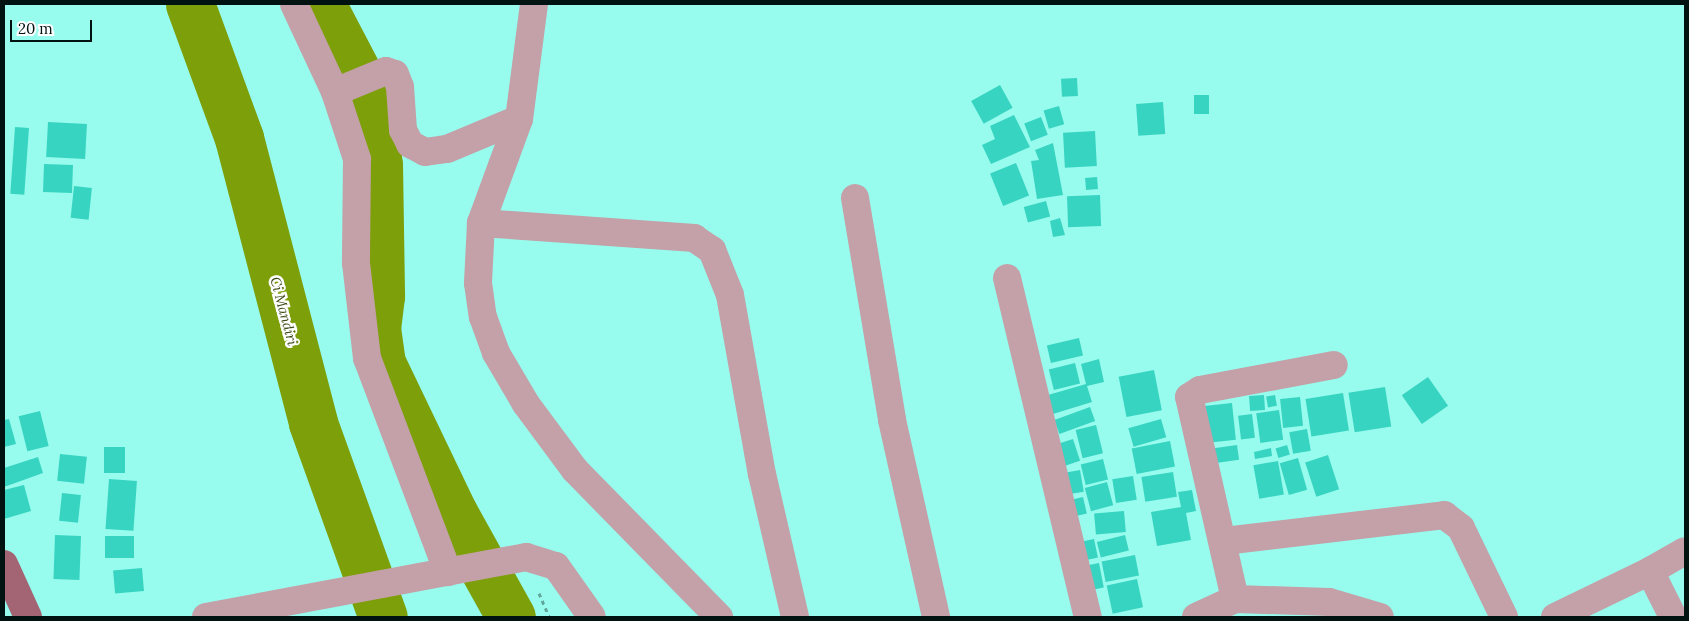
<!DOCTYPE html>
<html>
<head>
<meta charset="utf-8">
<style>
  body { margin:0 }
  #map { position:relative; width:1689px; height:621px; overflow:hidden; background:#97fced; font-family:Lora,serif }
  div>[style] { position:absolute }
  .river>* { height:49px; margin:-24.5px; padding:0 24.5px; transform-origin:24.5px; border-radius:24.5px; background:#7d9f0a }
  .building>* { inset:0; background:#38d4c2; transform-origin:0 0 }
  .path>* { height:3px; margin-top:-1.5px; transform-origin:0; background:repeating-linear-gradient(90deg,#60a79d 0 4px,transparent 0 8px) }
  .minor>* { height:28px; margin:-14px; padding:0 14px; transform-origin:14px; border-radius:14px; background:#c4a0a8 }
  .major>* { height:28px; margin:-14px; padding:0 14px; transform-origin:14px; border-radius:14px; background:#a36474 }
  span { translate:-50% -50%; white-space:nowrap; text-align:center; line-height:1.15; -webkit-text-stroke:5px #fff; paint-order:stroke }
  .water-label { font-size:14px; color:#3d4b19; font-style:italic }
  .frame { position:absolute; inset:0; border:5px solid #001310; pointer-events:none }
  .scale { position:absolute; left:10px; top:20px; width:82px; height:22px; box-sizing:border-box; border:2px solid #001310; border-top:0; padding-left:6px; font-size:15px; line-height:18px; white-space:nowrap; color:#001310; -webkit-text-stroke:4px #fff; paint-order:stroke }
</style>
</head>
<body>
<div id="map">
  <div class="river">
    <i style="left:190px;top:4px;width:143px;rotate:69.9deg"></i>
    <i style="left:239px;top:138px;width:294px;rotate:75.4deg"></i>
    <i style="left:313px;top:423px;width:206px;rotate:70.2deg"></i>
    <i style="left:321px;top:4px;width:104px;rotate:62.4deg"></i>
    <i style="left:369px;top:96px;width:70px;rotate:82.6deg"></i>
    <i style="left:378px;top:165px;width:131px;rotate:89.1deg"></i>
    <i style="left:380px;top:296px;width:32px;rotate:97deg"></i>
    <i style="left:376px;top:328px;width:35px;rotate:82deg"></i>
    <i style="left:381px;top:363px;width:166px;rotate:64.4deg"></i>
    <i style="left:453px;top:513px;width:119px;rotate:60.9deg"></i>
  </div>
  <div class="building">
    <i style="left:1077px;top:78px;width:18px;height:16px;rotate:87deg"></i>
    <i style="left:1000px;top:85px;width:26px;height:33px;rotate:61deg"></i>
    <i style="left:1194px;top:95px;width:15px;height:19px"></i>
    <i style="left:1163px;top:102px;width:32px;height:27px;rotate:86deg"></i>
    <i style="left:1059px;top:106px;width:19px;height:16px;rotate:74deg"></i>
    <i style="clip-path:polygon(1014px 115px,1030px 147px,991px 164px,982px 145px,995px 139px,990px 126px)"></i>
    <i style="left:1041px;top:117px;width:19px;height:18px;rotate:69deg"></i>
    <i style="left:48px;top:122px;width:39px;height:35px;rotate:3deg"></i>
    <i style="left:15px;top:127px;width:14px;height:67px;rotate:4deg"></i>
    <i style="left:1095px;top:131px;width:35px;height:32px;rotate:87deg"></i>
    <i style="clip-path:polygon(1053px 143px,1063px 195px,1037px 199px,1031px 161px,1039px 160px,1035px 150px)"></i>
    <i style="left:1016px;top:163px;width:35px;height:28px;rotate:68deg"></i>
    <i style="left:44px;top:164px;width:29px;height:28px;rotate:2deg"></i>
    <i style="left:1097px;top:177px;width:12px;height:12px;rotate:85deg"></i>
    <i style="left:74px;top:186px;width:18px;height:32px;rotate:6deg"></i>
    <i style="left:1100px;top:195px;width:31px;height:33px;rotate:88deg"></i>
    <i style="left:1046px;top:201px;width:16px;height:23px;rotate:75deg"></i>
    <i style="clip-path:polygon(1060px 218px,1065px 235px,1053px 237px,1050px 221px)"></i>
    <i style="left:1079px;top:338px;width:18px;height:33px;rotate:77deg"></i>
    <i style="clip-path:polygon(1099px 359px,1104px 382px,1087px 386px,1092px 402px,1053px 414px,1048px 395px,1086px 384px,1081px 364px)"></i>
    <i style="left:1075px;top:363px;width:21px;height:27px;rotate:76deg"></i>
    <i style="left:1154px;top:370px;width:41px;height:36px;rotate:79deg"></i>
    <i style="left:1428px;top:377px;width:35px;height:32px;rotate:55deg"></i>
    <i style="left:1385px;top:387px;width:40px;height:37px;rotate:81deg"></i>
    <i style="left:1343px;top:393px;width:38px;height:38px;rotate:81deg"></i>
    <i style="left:1264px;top:395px;width:15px;height:15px;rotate:86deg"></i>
    <i style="left:1275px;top:395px;width:11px;height:9px;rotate:80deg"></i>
    <i style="left:1300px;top:397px;width:29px;height:20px;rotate:84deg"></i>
    <i style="left:1232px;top:403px;width:37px;height:30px;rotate:84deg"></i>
    <i style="left:1090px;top:407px;width:15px;height:38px;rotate:70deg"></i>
    <i style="left:1279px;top:410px;width:30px;height:23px;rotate:82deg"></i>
    <i style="left:40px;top:411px;width:36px;height:22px;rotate:76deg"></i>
    <i style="left:1252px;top:414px;width:24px;height:14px;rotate:83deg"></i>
    <i style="clip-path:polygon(9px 419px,16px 444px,4px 447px,4px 420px)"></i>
    <i style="left:1161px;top:419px;width:19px;height:34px;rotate:74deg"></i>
    <i style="left:1096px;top:425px;width:29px;height:21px;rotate:76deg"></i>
    <i style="left:1307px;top:429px;width:22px;height:18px;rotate:80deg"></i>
    <i style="left:1073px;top:439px;width:23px;height:18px;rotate:72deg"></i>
    <i style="left:1170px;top:441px;width:26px;height:39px;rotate:79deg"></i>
    <i style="left:1237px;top:445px;width:15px;height:27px;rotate:82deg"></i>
    <i style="left:1287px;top:445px;width:10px;height:12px;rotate:73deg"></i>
    <i style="left:104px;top:447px;width:21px;height:26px"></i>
    <i style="clip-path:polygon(1271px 448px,1272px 456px,1255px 459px,1254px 452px)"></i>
    <i style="left:60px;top:454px;width:27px;height:27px;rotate:6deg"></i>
    <i style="left:1328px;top:455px;width:36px;height:24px;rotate:72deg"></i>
    <i style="clip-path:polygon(38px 457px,43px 473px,4px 487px,4px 468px)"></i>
    <i style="left:1298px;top:458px;width:33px;height:19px;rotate:74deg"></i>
    <i style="left:1103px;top:459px;width:21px;height:23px;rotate:76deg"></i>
    <i style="left:1278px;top:461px;width:34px;height:25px;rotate:80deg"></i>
    <i style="left:1080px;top:470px;width:22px;height:17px;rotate:80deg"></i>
    <i style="left:1173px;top:472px;width:25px;height:32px;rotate:81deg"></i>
    <i style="left:1133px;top:476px;width:24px;height:21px;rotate:81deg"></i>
    <i style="left:109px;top:479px;width:28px;height:50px;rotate:4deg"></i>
    <i style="left:1107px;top:482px;width:24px;height:23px;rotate:75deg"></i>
    <i style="clip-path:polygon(24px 485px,31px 511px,4px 519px,4px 490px)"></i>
    <i style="clip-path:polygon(1192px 490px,1196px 511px,1186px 513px,1191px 540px,1157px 546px,1151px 512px,1181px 507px,1178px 492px)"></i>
    <i style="left:62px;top:493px;width:19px;height:28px;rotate:6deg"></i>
    <i style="left:1083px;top:497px;width:17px;height:13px;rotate:77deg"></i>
    <i style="left:1124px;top:511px;width:21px;height:30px;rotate:85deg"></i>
    <i style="left:55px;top:535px;width:26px;height:44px;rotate:2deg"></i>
    <i style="left:1125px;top:535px;width:16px;height:29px;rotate:76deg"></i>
    <i style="left:105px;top:536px;width:29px;height:22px"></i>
    <i style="left:1094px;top:539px;width:19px;height:16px;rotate:78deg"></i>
    <i style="left:1135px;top:555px;width:21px;height:34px;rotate:79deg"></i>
    <i style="left:1099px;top:563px;width:25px;height:14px;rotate:79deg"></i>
    <i style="left:142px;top:568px;width:23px;height:29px;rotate:85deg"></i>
    <i style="left:1137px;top:579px;width:29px;height:31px;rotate:78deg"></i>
  </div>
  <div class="path">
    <i style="left:539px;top:593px;width:26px;rotate:67deg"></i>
  </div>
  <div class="minor">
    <i style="left:294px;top:4px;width:97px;rotate:65deg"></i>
    <i style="left:335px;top:92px;width:71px;rotate:71.8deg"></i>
    <i style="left:357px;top:159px;width:104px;rotate:90.6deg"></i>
    <i style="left:356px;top:263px;width:96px;rotate:83.4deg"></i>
    <i style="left:367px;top:358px;width:229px;rotate:69.3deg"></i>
    <i style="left:534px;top:4px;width:116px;rotate:97.4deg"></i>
    <i style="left:519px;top:119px;width:111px;rotate:110.1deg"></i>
    <i style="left:481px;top:223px;width:60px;rotate:92.9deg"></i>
    <i style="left:478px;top:283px;width:34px;rotate:82deg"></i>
    <i style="left:483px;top:317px;width:38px;rotate:70deg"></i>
    <i style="left:496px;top:353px;width:59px;rotate:59.5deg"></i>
    <i style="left:526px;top:404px;width:82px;rotate:53.4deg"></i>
    <i style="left:575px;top:470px;width:206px;rotate:45.6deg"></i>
    <i style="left:335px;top:92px;width:55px;rotate:-22.4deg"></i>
    <i style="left:386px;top:71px;width:9px;rotate:18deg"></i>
    <i style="left:395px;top:74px;width:14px;rotate:69deg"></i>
    <i style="left:400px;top:87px;width:43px;rotate:86deg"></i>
    <i style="left:403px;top:130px;width:16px;rotate:63deg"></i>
    <i style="left:410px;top:144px;width:17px;rotate:28deg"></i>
    <i style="left:425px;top:152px;width:22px;rotate:-8deg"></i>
    <i style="left:447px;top:149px;width:78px;rotate:-22.6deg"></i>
    <i style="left:855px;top:198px;width:225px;rotate:80.5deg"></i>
    <i style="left:892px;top:420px;width:202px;rotate:77.4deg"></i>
    <i style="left:481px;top:223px;width:214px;rotate:4deg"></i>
    <i style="left:694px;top:238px;width:22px;rotate:34deg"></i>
    <i style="left:712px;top:250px;width:48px;rotate:68.2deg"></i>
    <i style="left:730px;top:295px;width:182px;rotate:79.9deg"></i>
    <i style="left:762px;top:474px;width:147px;rotate:77deg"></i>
    <i style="left:1007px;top:278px;width:349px;rotate:76.6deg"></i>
    <i style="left:1224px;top:541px;width:222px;rotate:-6.7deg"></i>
    <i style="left:1444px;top:515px;width:21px;rotate:37deg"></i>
    <i style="left:1461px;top:528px;width:99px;rotate:64.2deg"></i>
    <i style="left:1650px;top:571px;width:40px;rotate:-29.7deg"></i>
    <i style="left:1235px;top:599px;width:94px;rotate:1.8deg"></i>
    <i style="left:1329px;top:602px;width:53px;rotate:16.4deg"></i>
    <i style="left:206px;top:617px;width:326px;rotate:-10.6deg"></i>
    <i style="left:526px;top:557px;width:31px;rotate:17deg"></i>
    <i style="left:556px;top:566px;width:62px;rotate:54.8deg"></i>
    <i style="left:1196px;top:617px;width:43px;rotate:-24.8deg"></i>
    <i style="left:1235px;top:599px;width:207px;rotate:-102.8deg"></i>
    <i style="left:1189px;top:397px;width:13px;rotate:-32deg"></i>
    <i style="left:1200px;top:390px;width:136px;rotate:-10.6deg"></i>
    <i style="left:1555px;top:617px;width:106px;rotate:-25.8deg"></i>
    <i style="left:1650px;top:571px;width:51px;rotate:63.4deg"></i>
  </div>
  <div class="major">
    <i style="left:4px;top:564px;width:58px;rotate:65.6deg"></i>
  </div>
  <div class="water-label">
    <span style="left:284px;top:311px;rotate:75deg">Ci Mandiri</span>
  </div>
  <div class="frame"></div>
  <div class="scale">20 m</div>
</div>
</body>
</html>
